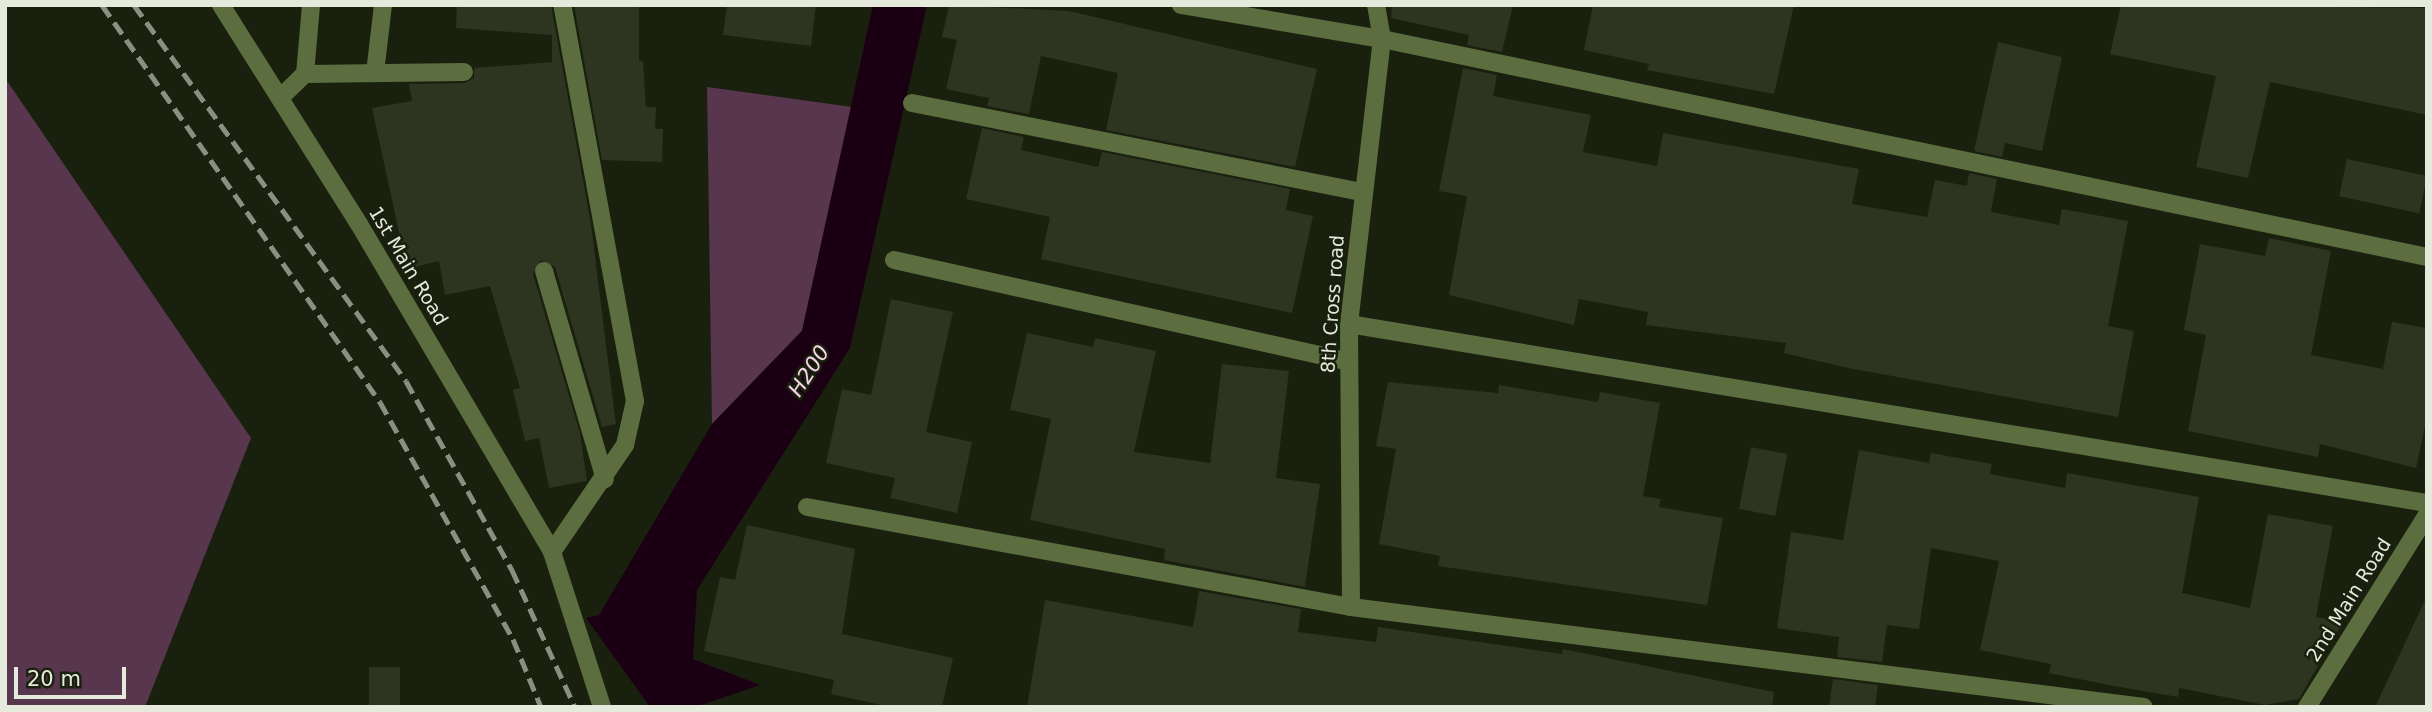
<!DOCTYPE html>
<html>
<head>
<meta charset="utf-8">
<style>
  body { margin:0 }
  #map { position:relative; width:2432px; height:712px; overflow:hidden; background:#19200d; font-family:"DejaVu Sans",sans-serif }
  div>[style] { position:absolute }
  .green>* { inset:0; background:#58364d }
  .water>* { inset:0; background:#1b0013 }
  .building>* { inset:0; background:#2d3420; transform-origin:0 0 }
  .minor>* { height:18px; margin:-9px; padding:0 9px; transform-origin:9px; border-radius:9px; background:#5c6d40 }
  .rail>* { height:5px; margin-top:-2.5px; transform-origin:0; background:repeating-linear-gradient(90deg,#8a9081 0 14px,transparent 0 21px) }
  span { translate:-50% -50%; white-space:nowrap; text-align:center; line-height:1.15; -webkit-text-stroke:5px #19200d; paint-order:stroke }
  .street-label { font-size:19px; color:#e5eadd }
  .water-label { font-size:21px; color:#f8d4eb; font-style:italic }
  .frame { position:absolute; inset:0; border:7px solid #e5eadd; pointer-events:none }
  .scale { position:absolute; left:14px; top:667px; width:112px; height:32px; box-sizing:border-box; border:4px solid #e5eadd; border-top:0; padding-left:9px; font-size:21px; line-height:24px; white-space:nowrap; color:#e5eadd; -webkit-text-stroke:5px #19200d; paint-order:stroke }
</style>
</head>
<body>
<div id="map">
  <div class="green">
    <i style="clip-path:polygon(5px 78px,251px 438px,145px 707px,5px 707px)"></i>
    <i style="clip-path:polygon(707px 87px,852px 107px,802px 331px,712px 424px)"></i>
  </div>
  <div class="water">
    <i style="clip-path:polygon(873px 5px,927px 5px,850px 348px,697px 590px,693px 659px,760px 685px,695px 707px,650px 707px,586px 618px,599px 615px,712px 424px,802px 331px)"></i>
  </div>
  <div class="building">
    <i style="clip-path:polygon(457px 5px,551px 5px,591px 224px,616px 424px,602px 427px,555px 267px,541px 260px,533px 274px,580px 433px,587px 481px,549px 488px,539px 438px,525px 441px,513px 390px,520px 388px,490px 286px,445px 295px,439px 261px,407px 269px,372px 108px,412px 101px,409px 84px,465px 83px,474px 78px,474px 68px,552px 62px,552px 35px,456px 28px)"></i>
    <i style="clip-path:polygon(574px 5px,639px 5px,639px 61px,643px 61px,646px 107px,656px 107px,655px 129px,663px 129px,662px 162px,602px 160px)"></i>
    <i style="clip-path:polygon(727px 5px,816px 5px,811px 46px,723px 35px)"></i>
    <i style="clip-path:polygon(949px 5px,1069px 11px,1317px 69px,1295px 167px,1106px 130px,1118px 73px,1041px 56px,1029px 114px,987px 106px,989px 98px,946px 89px,957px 40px,942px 37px)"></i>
    <i style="clip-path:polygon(1392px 5px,1513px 5px,1502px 52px,1467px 45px,1469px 35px,1391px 18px)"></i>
    <i style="clip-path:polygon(1593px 5px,1794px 5px,1774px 94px,1647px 70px,1649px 64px,1584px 50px)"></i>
    <i style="clip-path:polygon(2121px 5px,2427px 8px,2427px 115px,2270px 82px,2248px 178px,2196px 167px,2216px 76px,2110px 54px)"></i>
    <i style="clip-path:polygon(1998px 42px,2062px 57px,2042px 151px,2005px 143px,2002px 157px,1974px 151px)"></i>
    <i style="clip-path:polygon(1463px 68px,1497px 75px,1493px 96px,1591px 115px,1583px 152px,1657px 166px,1663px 133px,1859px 169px,1852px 204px,1927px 217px,1935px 180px,1967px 186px,1969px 173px,1997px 179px,1991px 212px,2059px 225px,2062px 209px,2128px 221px,2108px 326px,2134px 331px,2118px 417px,1848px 368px,1784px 353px,1786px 343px,1646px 325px,1648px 312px,1579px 299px,1574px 325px,1449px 295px,1467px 196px,1439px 191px)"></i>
    <i style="clip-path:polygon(982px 128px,1024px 137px,1021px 150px,1098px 167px,1102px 152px,1290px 189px,1286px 210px,1313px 216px,1292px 313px,1041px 259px,1050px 217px,966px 199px)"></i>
    <i style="left:2347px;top:159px;width:82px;height:38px;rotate:12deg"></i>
    <i style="clip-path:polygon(2269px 238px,2331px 251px,2311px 355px,2383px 369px,2392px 322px,2427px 328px,2427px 417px,2416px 468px,2320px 444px,2318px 457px,2188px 431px,2206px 335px,2184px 330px,2200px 244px,2265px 256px)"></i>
    <i style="clip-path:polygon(891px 299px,953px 312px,926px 432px,972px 442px,957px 513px,890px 498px,895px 478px,826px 463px,842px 389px,871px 395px)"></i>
    <i style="clip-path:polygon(1027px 333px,1093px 347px,1095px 338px,1156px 351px,1134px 452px,1210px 463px,1222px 364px,1289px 371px,1276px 478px,1320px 484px,1305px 587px,1164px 560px,1165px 549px,1030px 520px,1051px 419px,1010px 410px)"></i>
    <i style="clip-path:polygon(1388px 382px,1498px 393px,1499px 385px,1598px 402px,1600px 392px,1660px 403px,1643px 496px,1661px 499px,1659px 507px,1723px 518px,1707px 605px,1438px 566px,1440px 556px,1379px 544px,1396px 449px,1376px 446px)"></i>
    <i style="left:1751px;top:447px;width:37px;height:63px;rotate:11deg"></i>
    <i style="clip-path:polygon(1859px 450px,1929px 463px,1931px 453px,1992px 464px,1990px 474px,2065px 488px,2067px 473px,2199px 497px,2182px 593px,2250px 608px,2268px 514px,2333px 526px,2316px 617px,2343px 622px,2299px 699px,2265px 705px,2179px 688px,2178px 697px,2114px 686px,2049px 673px,2051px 664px,1980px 650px,1999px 561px,1931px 548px,1919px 629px,1887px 625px,1882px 662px,1837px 657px,1839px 637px,1777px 628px,1791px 532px,1843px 540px)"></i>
    <i style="clip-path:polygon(747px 525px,855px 549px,842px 634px,953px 658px,942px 707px,890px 707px,831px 694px,834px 680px,704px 651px,720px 577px,735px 580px)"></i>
    <i style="clip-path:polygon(1199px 591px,1301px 609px,1298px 632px,1376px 642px,1378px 627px,1562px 654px,1563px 649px,1774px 692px,1772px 707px,1027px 707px,1045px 600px,1193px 627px)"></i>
    <i style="clip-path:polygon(2427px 596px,2427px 707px,2375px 707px)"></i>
    <i style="left:369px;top:667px;width:31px;height:40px"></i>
    <i style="clip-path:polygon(1833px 679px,1878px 685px,1875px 707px,1829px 707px)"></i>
  </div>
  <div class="minor">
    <i style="left:221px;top:5px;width:259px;rotate:57.8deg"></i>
    <i style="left:359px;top:224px;width:381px;rotate:59.5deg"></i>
    <i style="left:552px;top:552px;width:163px;rotate:72.1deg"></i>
    <i style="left:1181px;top:5px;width:204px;rotate:9.6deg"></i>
    <i style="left:1382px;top:39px;width:1067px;rotate:11.78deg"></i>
    <i style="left:375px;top:73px;width:68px;rotate:-83.3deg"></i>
    <i style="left:305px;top:74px;width:69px;rotate:-85deg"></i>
    <i style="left:281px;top:97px;width:33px;rotate:-44deg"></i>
    <i style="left:305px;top:74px;width:159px;rotate:-0.7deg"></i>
    <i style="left:912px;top:103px;width:460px;rotate:11.2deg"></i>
    <i style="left:894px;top:260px;width:466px;rotate:12.6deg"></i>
    <i style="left:544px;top:271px;width:217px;rotate:73.7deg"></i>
    <i style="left:1349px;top:324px;width:1093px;rotate:9.43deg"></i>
    <i style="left:807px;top:507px;width:553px;rotate:10.42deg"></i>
    <i style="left:1351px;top:607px;width:799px;rotate:7.19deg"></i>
    <i style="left:552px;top:552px;width:130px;rotate:-55.7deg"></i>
    <i style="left:625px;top:445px;width:45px;rotate:-77.2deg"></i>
    <i style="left:635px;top:401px;width:403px;rotate:-100.4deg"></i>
    <i style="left:1351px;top:607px;width:283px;rotate:-90.4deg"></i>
    <i style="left:1349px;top:324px;width:287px;rotate:-83.4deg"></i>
    <i style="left:1382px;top:39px;width:35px;rotate:-100deg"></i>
    <i style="left:2307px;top:707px;width:226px;rotate:-58deg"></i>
  </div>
  <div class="rail">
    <i style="left:102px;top:5px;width:485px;rotate:55deg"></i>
    <i style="left:380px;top:402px;width:272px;rotate:60.7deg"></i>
    <i style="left:513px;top:639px;width:74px;rotate:67.6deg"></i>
    <i style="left:134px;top:5px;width:464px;rotate:54.1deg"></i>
    <i style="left:406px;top:381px;width:217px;rotate:60.7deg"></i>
    <i style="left:512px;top:570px;width:151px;rotate:65.3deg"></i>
  </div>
  <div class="street-label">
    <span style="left:408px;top:266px;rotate:59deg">1st Main Road</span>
    <span style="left:1333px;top:304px;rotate:-86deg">8th Cross road</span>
    <span style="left:2349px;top:600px;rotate:-58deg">2nd Main Road</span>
  </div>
  <div class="water-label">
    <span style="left:809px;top:371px;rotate:-57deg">H200</span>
  </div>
  <div class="frame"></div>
  <div class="scale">20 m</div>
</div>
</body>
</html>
